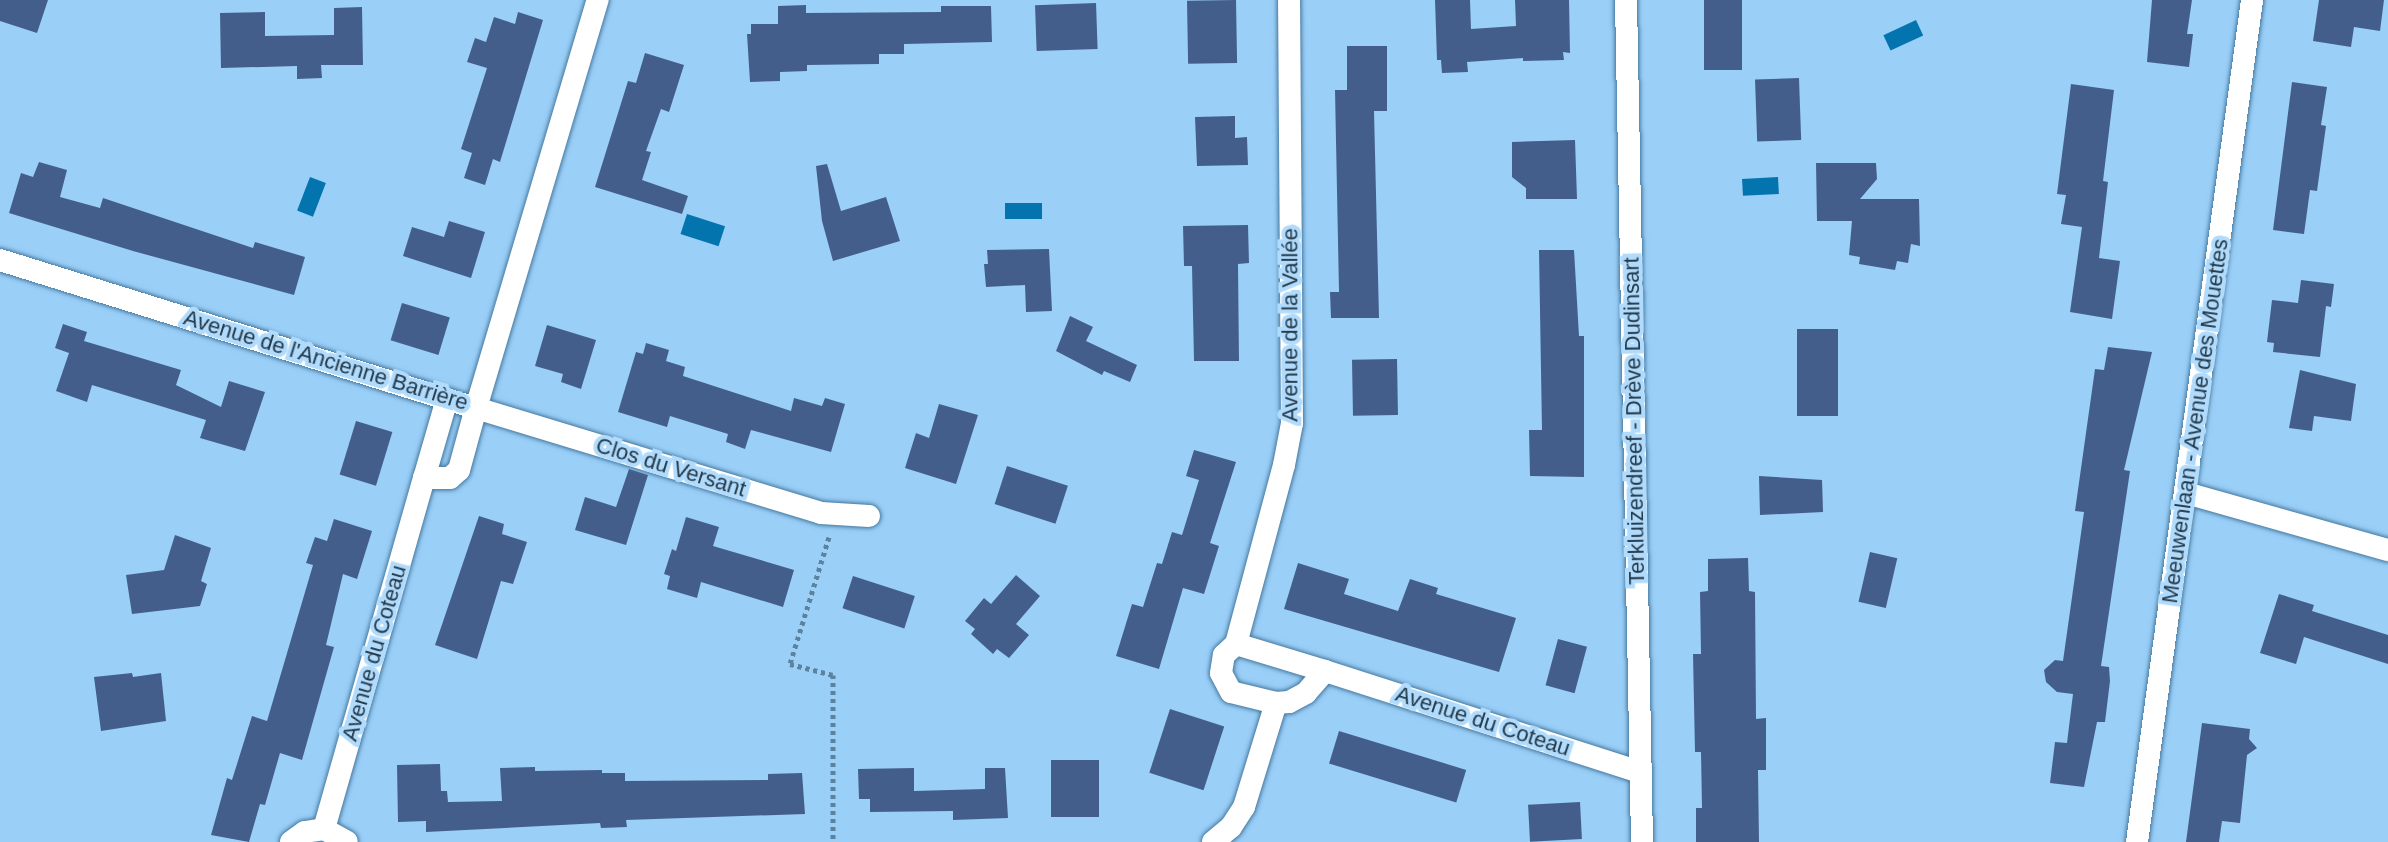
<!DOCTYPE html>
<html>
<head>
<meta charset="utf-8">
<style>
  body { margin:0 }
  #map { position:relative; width:2388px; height:842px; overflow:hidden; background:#9acff8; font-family:Helvetica,sans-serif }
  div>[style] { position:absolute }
  .water>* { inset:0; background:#0374ae; transform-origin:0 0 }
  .building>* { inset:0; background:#445e8b; transform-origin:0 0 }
  .path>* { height:5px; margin-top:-2.5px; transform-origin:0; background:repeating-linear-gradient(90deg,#5d829e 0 4px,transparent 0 8px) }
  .roads { filter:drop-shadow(0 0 2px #46799f) drop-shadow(0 0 2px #46799f) }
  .street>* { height:22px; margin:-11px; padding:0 11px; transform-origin:11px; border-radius:11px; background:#fff }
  span { translate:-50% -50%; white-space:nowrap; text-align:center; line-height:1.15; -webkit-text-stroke:8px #b1dbfc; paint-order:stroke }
  .street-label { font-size:22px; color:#243a4a }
</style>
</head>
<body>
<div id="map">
  <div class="water">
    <i style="left:1916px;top:20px;width:17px;height:36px;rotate:65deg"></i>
    <i style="left:310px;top:177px;width:17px;height:36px;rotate:21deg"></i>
    <i style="left:1778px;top:177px;width:17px;height:36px;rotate:87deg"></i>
    <i style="left:1042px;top:203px;width:16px;height:37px;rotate:90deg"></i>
    <i style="left:687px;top:214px;width:40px;height:21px;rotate:18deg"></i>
  </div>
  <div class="building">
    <i style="clip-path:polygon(0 0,48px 0,37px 33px,0 21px)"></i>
    <i style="left:1236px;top:0;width:63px;height:49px;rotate:89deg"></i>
    <i style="clip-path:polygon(1435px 0,1470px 0,1471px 29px,1516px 26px,1515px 0,1569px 0,1570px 53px,1563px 52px,1564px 60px,1523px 61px,1523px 58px,1467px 62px,1468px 72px,1442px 73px,1441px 60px,1437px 60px)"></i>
    <i style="left:1704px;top:0;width:38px;height:70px"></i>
    <i style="clip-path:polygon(2152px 0,2192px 0,2187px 34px,2193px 34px,2189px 67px,2147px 62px)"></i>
    <i style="clip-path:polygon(2319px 0,2384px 0,2380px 31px,2354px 27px,2351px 47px,2313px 41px)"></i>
    <i style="left:1096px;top:3px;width:46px;height:61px;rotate:88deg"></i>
    <i style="clip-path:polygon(806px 5px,806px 13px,941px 12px,941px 6px,991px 6px,992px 42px,904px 44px,904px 54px,879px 54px,879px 64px,807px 65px,807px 71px,780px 72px,780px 81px,750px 82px,747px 34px,751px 34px,751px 24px,778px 24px,778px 6px)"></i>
    <i style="clip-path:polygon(362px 7px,363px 65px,321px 65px,322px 78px,297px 79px,297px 66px,221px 68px,220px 13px,265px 12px,265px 36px,334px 35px,334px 8px)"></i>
    <i style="clip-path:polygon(518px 12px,543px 20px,500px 162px,493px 159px,485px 185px,464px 178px,472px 153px,461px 149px,487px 68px,467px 62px,475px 38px,486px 42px,494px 17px,515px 24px)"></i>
    <i style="clip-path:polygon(1347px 46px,1387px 46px,1387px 111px,1374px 111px,1379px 318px,1331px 318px,1330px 292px,1339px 292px,1335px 90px,1347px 90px)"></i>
    <i style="clip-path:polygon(645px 53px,684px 65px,669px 112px,661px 109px,646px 151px,651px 152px,642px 180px,688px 196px,682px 214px,595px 187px,628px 81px,636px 83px)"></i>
    <i style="left:1799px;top:78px;width:62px;height:44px;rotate:88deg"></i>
    <i style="clip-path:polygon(2292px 82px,2327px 87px,2321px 125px,2326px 126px,2317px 191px,2310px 190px,2304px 234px,2273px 230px)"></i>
    <i style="clip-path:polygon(2071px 84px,2114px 90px,2103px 181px,2108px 182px,2099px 258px,2120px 261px,2112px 319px,2070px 312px,2082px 227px,2061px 224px,2066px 195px,2057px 194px)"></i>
    <i style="clip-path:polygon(1235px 116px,1235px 138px,1247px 137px,1248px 165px,1197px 166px,1195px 117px)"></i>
    <i style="clip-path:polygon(1575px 140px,1577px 199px,1526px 199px,1526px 188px,1512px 177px,1512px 142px)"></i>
    <i style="clip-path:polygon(39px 162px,67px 170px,60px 197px,100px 208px,103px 198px,253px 248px,255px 242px,305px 257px,294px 295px,133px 251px,9px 213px,21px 173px,33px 177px)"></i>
    <i style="clip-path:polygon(1816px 163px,1876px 163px,1877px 179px,1860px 199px,1919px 199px,1920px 246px,1911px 244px,1908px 263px,1897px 261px,1895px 270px,1859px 264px,1860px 257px,1849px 255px,1852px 221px,1817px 221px)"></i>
    <i style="clip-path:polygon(827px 164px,841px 211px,886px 197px,900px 241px,833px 261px,822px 221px,816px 166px)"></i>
    <i style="clip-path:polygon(449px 221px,485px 232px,471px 278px,403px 256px,412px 227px,444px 237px)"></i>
    <i style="clip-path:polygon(1248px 225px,1249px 263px,1238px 264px,1239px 361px,1194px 361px,1192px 266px,1184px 266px,1183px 226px)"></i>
    <i style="clip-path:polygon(1049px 249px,1052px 311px,1026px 312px,1025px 285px,986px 287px,984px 264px,988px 264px,987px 250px)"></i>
    <i style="clip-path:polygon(1539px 250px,1574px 250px,1579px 336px,1584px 336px,1584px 477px,1530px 476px,1529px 430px,1542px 430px)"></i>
    <i style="clip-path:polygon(2301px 280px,2334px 284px,2331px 307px,2326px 306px,2320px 357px,2273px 352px,2274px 343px,2267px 342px,2272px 300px,2298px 303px)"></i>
    <i style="left:402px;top:303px;width:50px;height:39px;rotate:17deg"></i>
    <i style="clip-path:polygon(1070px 316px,1093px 327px,1086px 341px,1137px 365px,1130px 382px,1104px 371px,1102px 375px,1056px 351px)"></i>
    <i style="clip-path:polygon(63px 324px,87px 332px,84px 341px,181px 370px,176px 385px,221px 407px,229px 381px,265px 392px,245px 451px,200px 438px,206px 420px,92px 385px,87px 402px,56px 391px,69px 353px,55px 348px)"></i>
    <i style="clip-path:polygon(547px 325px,596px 340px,581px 389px,561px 382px,563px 374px,535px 366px)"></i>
    <i style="left:1797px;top:329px;width:41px;height:87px"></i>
    <i style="clip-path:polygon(646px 343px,669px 350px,666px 361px,685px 367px,683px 376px,791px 411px,794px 398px,822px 406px,825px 398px,845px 404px,831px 452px,751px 430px,745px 449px,726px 442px,728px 434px,670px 416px,667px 427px,618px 412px,636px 352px,643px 354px)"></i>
    <i style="clip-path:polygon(2108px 347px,2152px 352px,2124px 470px,2130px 471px,2101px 666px,2109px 667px,2110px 681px,2105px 722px,2097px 722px,2084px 787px,2050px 783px,2055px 742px,2067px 743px,2073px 694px,2057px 692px,2046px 682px,2044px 670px,2055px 660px,2063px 661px,2084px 512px,2075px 511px,2095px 369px,2104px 370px)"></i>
    <i style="left:1397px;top:359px;width:56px;height:45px;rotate:89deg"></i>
    <i style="clip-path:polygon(2300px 370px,2356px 384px,2351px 421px,2314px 416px,2312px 431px,2289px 428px)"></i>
    <i style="clip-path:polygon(939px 404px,978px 415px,956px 484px,905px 468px,916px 433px,929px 438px)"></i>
    <i style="left:356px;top:421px;width:38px;height:56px;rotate:17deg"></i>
    <i style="clip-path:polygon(1194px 450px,1236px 462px,1210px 543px,1219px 546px,1204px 594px,1183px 588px,1159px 669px,1116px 656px,1132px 604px,1143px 607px,1157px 563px,1162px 564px,1172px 532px,1182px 535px,1199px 480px,1186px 476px)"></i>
    <i style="left:1007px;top:466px;width:64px;height:40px;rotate:18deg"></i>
    <i style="clip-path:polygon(629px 469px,648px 475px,626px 545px,575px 530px,585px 497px,616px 507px)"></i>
    <i style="clip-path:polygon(1759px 476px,1822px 480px,1823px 512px,1760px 515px)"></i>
    <i style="clip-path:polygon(479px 516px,504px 524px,502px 534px,527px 542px,513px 584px,501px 581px,477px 659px,435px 645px)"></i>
    <i style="clip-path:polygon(686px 517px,719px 527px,713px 546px,794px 570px,783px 607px,701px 582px,697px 598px,667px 589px,670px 576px,664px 574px,672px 549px,676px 551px)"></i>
    <i style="clip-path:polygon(334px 519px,372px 531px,357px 579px,343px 574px,326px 645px,334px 647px,302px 760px,280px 753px,265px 805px,260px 804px,249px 842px,211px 835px,227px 778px,232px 780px,252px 716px,267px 721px,313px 565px,306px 563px,315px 537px,327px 541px)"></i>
    <i style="clip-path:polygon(175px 535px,211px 548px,201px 581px,207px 584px,200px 606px,132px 614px,126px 575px,164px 570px)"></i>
    <i style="left:1870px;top:552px;width:28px;height:51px;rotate:13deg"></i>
    <i style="clip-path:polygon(1748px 558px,1749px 591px,1755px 592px,1756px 719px,1766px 718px,1766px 770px,1758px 770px,1759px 842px,1696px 842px,1696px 808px,1702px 808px,1701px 752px,1695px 752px,1693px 654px,1701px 654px,1700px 592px,1708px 591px,1708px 559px)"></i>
    <i style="clip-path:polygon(1298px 563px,1349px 579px,1344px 594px,1398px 611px,1410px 579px,1438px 588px,1436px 594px,1516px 618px,1499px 672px,1284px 609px)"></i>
    <i style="clip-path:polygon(1016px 575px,1040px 596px,1016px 624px,1029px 635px,1009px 658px,997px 649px,993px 654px,971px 634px,975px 629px,965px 621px,984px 598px,991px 604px)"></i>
    <i style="left:853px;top:576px;width:65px;height:34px;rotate:18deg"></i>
    <i style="clip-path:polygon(2279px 594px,2314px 605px,2312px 611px,2388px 635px,2388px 664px,2304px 637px,2296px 664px,2260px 653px)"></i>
    <i style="left:1558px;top:639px;width:30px;height:48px;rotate:15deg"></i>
    <i style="clip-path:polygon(132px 673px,133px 677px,161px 673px,166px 721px,101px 731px,94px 677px)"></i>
    <i style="left:1170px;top:709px;width:57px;height:67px;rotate:18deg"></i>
    <i style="clip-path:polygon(2202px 723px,2250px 729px,2249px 739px,2257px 748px,2247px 755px,2240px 823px,2222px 821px,2219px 842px,2186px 842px)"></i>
    <i style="left:1339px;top:731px;width:133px;height:34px;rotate:17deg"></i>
    <i style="left:1099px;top:760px;width:57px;height:48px;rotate:90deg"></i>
    <i style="clip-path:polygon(440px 764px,441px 791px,447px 791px,448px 802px,502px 801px,500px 768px,535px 767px,535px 771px,602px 770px,602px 773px,625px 773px,625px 781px,768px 780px,768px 774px,802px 773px,805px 814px,626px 820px,627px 827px,601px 828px,600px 823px,426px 832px,426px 821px,398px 822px,397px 765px)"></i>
    <i style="clip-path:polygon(914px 768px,914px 791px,985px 789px,985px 768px,1005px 768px,1008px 818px,953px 820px,953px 811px,870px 812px,870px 799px,859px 799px,858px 769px)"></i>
    <i style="left:1580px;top:802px;width:37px;height:52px;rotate:87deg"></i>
  </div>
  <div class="path">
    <i style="left:829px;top:537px;width:133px;rotate:107.1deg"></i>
    <i style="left:790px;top:664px;width:44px;rotate:14.3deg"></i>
    <i style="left:833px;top:675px;width:167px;rotate:90deg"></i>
  </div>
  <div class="roads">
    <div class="street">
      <i style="left:1626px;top:0;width:842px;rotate:88.91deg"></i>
      <i style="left:0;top:260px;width:498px;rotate:17.3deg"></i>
      <i style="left:476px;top:408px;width:426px;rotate:-73.4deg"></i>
      <i style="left:447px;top:399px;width:82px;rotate:106.2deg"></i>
      <i style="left:424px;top:478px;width:26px"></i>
      <i style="left:450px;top:478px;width:12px;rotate:-42deg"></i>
      <i style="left:459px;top:470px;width:64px;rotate:-74.7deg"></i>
      <i style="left:476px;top:408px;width:361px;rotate:16.9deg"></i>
      <i style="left:821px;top:513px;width:48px;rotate:3.6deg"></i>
      <i style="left:2186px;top:493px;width:210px;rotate:15.8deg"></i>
      <i style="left:1236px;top:644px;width:185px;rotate:-75deg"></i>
      <i style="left:1284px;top:465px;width:43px;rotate:-79.2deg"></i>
      <i style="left:1292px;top:423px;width:423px;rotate:-90.4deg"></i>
      <i style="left:1236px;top:644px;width:93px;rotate:16.9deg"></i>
      <i style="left:1325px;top:671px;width:29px;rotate:131deg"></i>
      <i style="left:1306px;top:693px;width:19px;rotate:152deg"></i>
      <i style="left:1289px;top:702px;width:13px;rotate:176deg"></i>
      <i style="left:1276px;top:703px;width:46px;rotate:-166.3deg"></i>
      <i style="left:1231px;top:692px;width:21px;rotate:-118deg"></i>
      <i style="left:1221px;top:673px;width:18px;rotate:-81deg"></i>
      <i style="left:1224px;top:655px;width:16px;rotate:-43deg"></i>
      <i style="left:1325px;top:671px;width:331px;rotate:17.8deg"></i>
      <i style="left:324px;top:829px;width:365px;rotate:-74.1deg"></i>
      <i style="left:291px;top:842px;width:17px;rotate:-36deg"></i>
      <i style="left:305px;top:832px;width:19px;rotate:-9deg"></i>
      <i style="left:324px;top:829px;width:26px;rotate:29deg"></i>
      <i style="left:1213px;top:842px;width:23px;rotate:-40deg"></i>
      <i style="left:1231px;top:827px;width:24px;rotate:-57deg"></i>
      <i style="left:1244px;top:807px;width:109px;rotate:-72.9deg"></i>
      <i style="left:2137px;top:842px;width:850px;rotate:-82.22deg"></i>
    </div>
  </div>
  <div class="street-label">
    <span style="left:1290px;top:325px;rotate:-90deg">Avenue de la Vallée</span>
    <span style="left:326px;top:360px;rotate:17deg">Avenue de l'Ancienne Barrière</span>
    <span style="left:1634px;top:421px;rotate:-91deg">Terkluizendreef - Drève Dudinsart</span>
    <span style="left:2195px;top:421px;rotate:-82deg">Meeuwenlaan - Avenue des Mouettes</span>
    <span style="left:671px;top:467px;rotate:17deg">Clos du Versant</span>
    <span style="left:374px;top:653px;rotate:-74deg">Avenue du Coteau</span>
    <span style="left:1483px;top:721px;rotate:18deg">Avenue du Coteau</span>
  </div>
</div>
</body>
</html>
